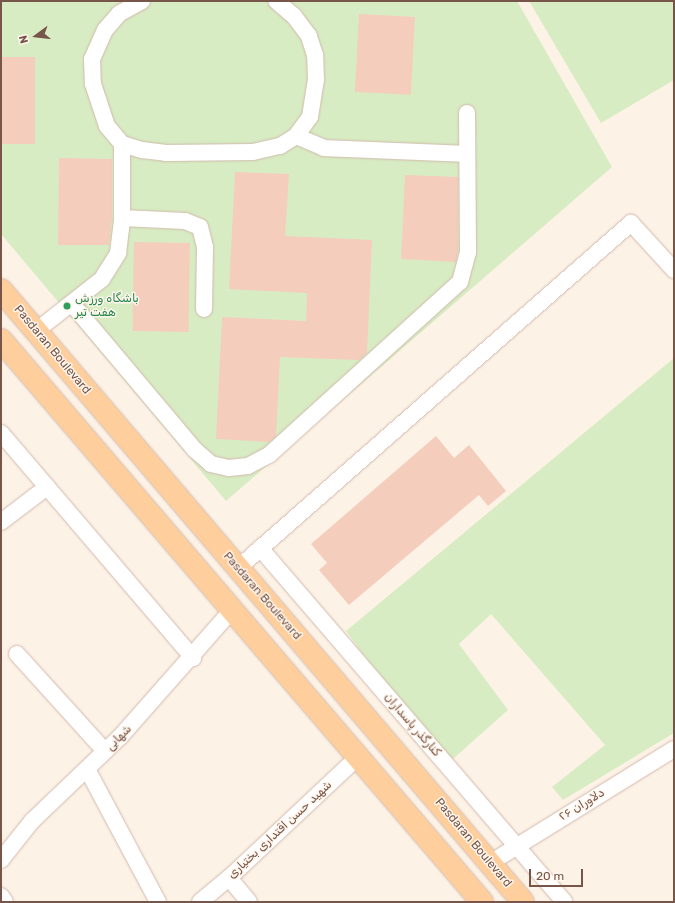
<!DOCTYPE html>
<html>
<head>
<meta charset="utf-8">
<style>
  body { margin:0 }
  #map { position:relative; width:675px; height:903px; overflow:hidden; background:#fdf2e6; font-family:Rubik,Cairo,sans-serif }
  div>[style] { position:absolute }
  .green>* { inset:0; background:#d8ecc3 }
  .building>* { inset:0; background:#f4cdbc; transform-origin:0 0 }
  .roads { filter:drop-shadow(0 0 1px #d1baad) drop-shadow(0 0 1px #d1baad) }
  .street>* { height:16px; margin:-8px; padding:0 8px; transform-origin:8px; border-radius:8px; background:#fff }
  .primary>* { height:22px; margin:-11px; padding:0 11px; transform-origin:11px; border-radius:11px; background:#fecf9c }
  .dots>* { width:11px; height:11px; translate:-50% -50%; box-sizing:border-box; border:2px solid #fff6ed; border-radius:50% }
  span { translate:-50% -50%; white-space:nowrap; text-align:center; line-height:1.15; -webkit-text-stroke:3px #fff6ed; paint-order:stroke }
  .leisure-label { font-size:12px; color:#27864d }
  .left { translate:0 -50%; text-align:left }
  .street-label { font-size:12px; color:#775549 }
  .frame { position:absolute; inset:0; border:2px solid #775549; pointer-events:none }
  .north { position:absolute; left:16px; top:16px; width:40px; height:40px; -webkit-text-stroke:3px #fff6ed; paint-order:stroke; rotate:255deg; font-size:11px; font-weight:700; line-height:16px; text-align:center; color:#775549 }
  .north::after { content:''; display:block; margin:auto; width:14px; height:18px; background:#775549; clip-path:polygon(50% 0,100% 100%,50% 72%,0 100%) }
  .scale { position:absolute; left:529px; top:869px; width:54px; height:18px; box-sizing:border-box; border:2px solid #775549; border-top:0; padding-left:5px; font-size:12px; line-height:14px; white-space:nowrap; color:#775549; -webkit-text-stroke:3px #fff6ed; paint-order:stroke }
</style>
</head>
<body>
<div id="map">
  <div class="green">
    <i style="clip-path:polygon(1px 1px,517px 1px,612px 167px,226px 501px,1px 234px)"></i>
    <i style="clip-path:polygon(529px 1px,674px 1px,674px 80px,601px 123px)"></i>
    <i style="clip-path:polygon(674px 358px,674px 733px,563px 800px,552px 787px,605px 745px,491px 614px,459px 644px,508px 710px,445px 766px,346px 631px)"></i>
  </div>
  <div class="building">
    <i style="left:359px;top:14px;width:56px;height:78px;rotate:3deg"></i>
    <i style="left:1px;top:57px;width:34px;height:87px"></i>
    <i style="clip-path:polygon(59px 158px,112px 159px,112px 217px,109px 245px,58px 245px)"></i>
    <i style="clip-path:polygon(235px 172px,289px 174px,285px 236px,372px 240px,367px 353px,359px 360px,280px 357px,276px 436px,269px 442px,216px 439px,222px 317px,306px 321px,307px 293px,229px 289px)"></i>
    <i style="clip-path:polygon(405px 175px,458px 177px,458px 251px,456px 262px,401px 259px)"></i>
    <i style="left:134px;top:242px;width:56px;height:89px;rotate:1deg"></i>
    <i style="clip-path:polygon(436px 436px,454px 458px,469px 445px,506px 491px,488px 506px,479px 495px,349px 605px,319px 570px,327px 563px,311px 544px)"></i>
  </div>
  <div class="roads">
    <div class="street">
      <i style="left:142px;top:1px;width:26px;rotate:151deg"></i>
      <i style="left:119px;top:14px;width:21px;rotate:131deg"></i>
      <i style="left:105px;top:30px;width:32px;rotate:114deg"></i>
      <i style="left:92px;top:59px;width:25px;rotate:88deg"></i>
      <i style="left:93px;top:84px;width:44px;rotate:71.6deg"></i>
      <i style="left:107px;top:126px;width:23px;rotate:50deg"></i>
      <i style="left:122px;top:144px;width:21px;rotate:17deg"></i>
      <i style="left:142px;top:150px;width:24px;rotate:7deg"></i>
      <i style="left:166px;top:153px;width:87px;rotate:-0.7deg"></i>
      <i style="left:253px;top:152px;width:28px;rotate:-13deg"></i>
      <i style="left:280px;top:146px;width:19px;rotate:-32deg"></i>
      <i style="left:296px;top:136px;width:24px;rotate:-54deg"></i>
      <i style="left:310px;top:117px;width:37px;rotate:-81deg"></i>
      <i style="left:316px;top:80px;width:25px;rotate:-92deg"></i>
      <i style="left:315px;top:55px;width:20px;rotate:-108deg"></i>
      <i style="left:309px;top:36px;width:25px;rotate:-127deg"></i>
      <i style="left:294px;top:16px;width:23px;rotate:-140deg"></i>
      <i style="left:296px;top:136px;width:30px;rotate:23deg"></i>
      <i style="left:324px;top:148px;width:143px;rotate:2.4deg"></i>
      <i style="left:122px;top:218px;width:63px;rotate:2.7deg"></i>
      <i style="left:185px;top:221px;width:16px;rotate:22deg"></i>
      <i style="left:200px;top:227px;width:21px;rotate:76deg"></i>
      <i style="left:205px;top:247px;width:62px;rotate:90.9deg"></i>
      <i style="left:72px;top:304px;width:191px;rotate:49.9deg"></i>
      <i style="left:195px;top:450px;width:21px;rotate:41deg"></i>
      <i style="left:211px;top:464px;width:18px;rotate:13deg"></i>
      <i style="left:229px;top:468px;width:19px;rotate:-6deg"></i>
      <i style="left:248px;top:466px;width:24px;rotate:-28deg"></i>
      <i style="left:269px;top:455px;width:258px;rotate:-42.2deg"></i>
      <i style="left:460px;top:282px;width:31px;rotate:-75deg"></i>
      <i style="left:468px;top:252px;width:139px;rotate:-90.4deg"></i>
      <i style="left:36px;top:331px;width:84px;rotate:-38.2deg"></i>
      <i style="left:102px;top:279px;width:31px;rotate:-58deg"></i>
      <i style="left:118px;top:253px;width:35px;rotate:-83deg"></i>
      <i style="left:122px;top:218px;width:74px;rotate:-90deg"></i>
      <i style="left:1px;top:433px;width:296px;rotate:49.5deg"></i>
      <i style="left:1px;top:522px;width:58px;rotate:-37.3deg"></i>
      <i style="left:260px;top:548px;width:467px;rotate:49.3deg"></i>
      <i style="left:238px;top:568px;width:523px;rotate:-41.28deg"></i>
      <i style="left:631px;top:223px;width:64px;rotate:47.5deg"></i>
      <i style="left:17px;top:654px;width:131px;rotate:47.8deg"></i>
      <i style="left:87px;top:769px;width:151px;rotate:61.9deg"></i>
      <i style="left:1px;top:860px;width:50px;rotate:-51.5deg"></i>
      <i style="left:32px;top:821px;width:122px;rotate:-43.7deg"></i>
      <i style="left:120px;top:737px;width:169px;rotate:-48.6deg"></i>
      <i style="left:490px;top:863px;width:216px;rotate:-31.8deg"></i>
      <i style="left:229px;top:878px;width:31px;rotate:50deg"></i>
      <i style="left:1px;top:896px;width:7px;rotate:56deg"></i>
      <i style="left:200px;top:902px;width:38px;rotate:-40deg"></i>
      <i style="left:229px;top:878px;width:177px;rotate:-43.2deg"></i>
    </div>
    <div class="primary">
      <i style="left:1px;top:290px;width:804px;rotate:49.54deg"></i>
      <i style="left:1px;top:340px;width:740px;rotate:49.44deg"></i>
    </div>
  </div>
  <div class="dots">
    <i style="left:67px;top:306px;background:#2e9e5b"></i>
  </div>
  <div class="leisure-label">
    <span class="left" style="left:75px;top:306px">باشگاه ورزش<br>هفت تیر</span>
  </div>
  <div class="street-label">
    <span style="left:52px;top:350px;rotate:50deg">Pasdaran Boulevard</span>
    <span style="left:262px;top:596px;rotate:49deg">Pasdaran Boulevard</span>
    <span style="left:412px;top:725px;rotate:49deg">کنارگذر پاسداران</span>
    <span style="left:119px;top:738px;rotate:-45deg">شهابی</span>
    <span style="left:582px;top:805px;rotate:-31deg">دلاوران ۲۶</span>
    <span style="left:280px;top:830px;rotate:-43deg">شهید حسن اقتداری بختیاری</span>
    <span style="left:473px;top:843px;rotate:50deg">Pasdaran Boulevard</span>
  </div>
  <div class="frame"></div>
  <div class="north">N</div>
  <div class="scale">20 m</div>
</div>
</body>
</html>
